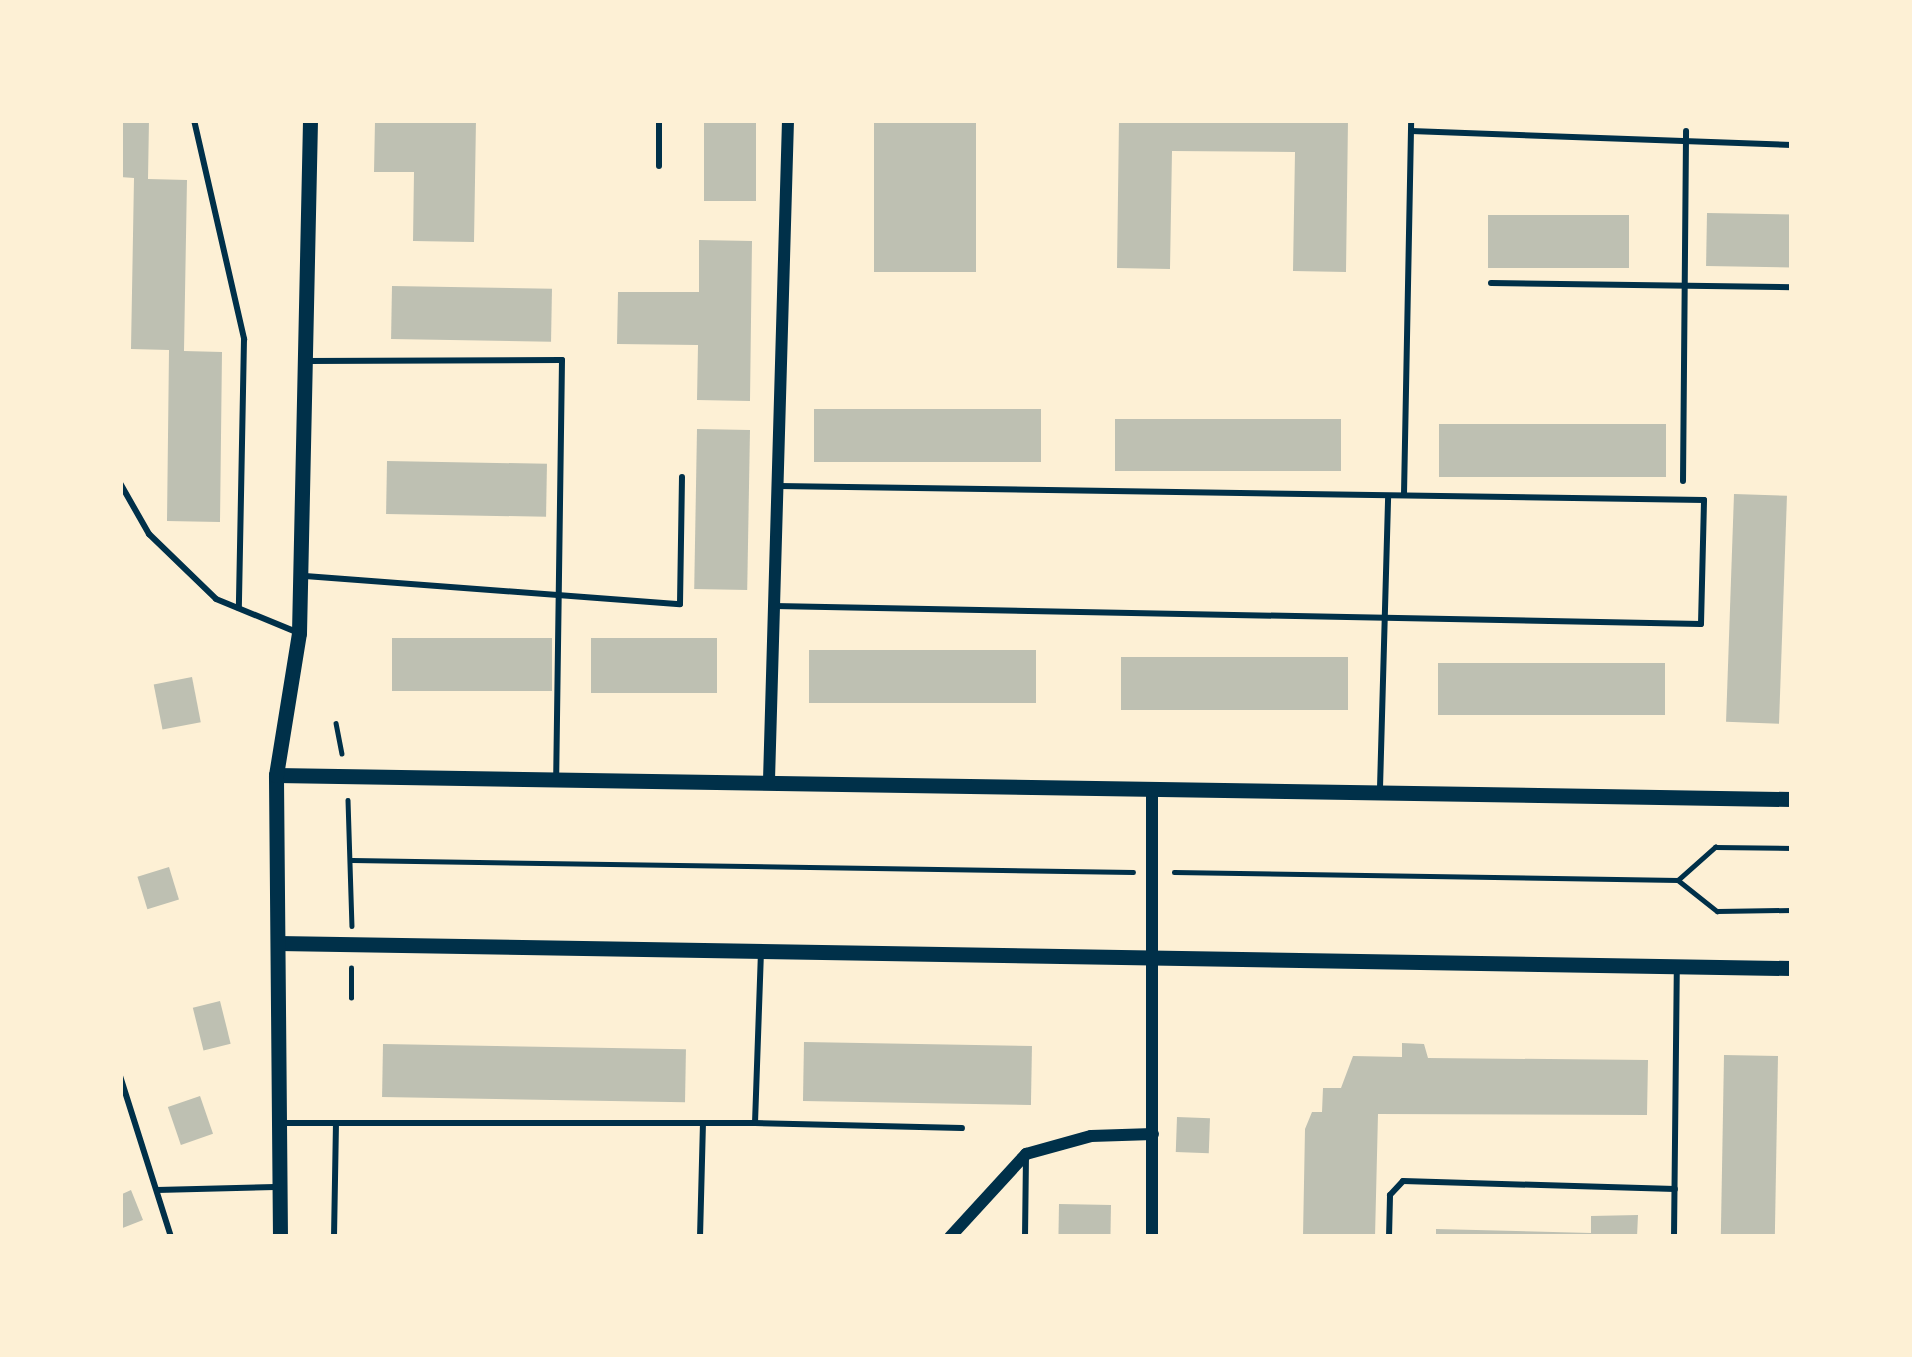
<!DOCTYPE html>
<html>
<head>
<meta charset="utf-8">
<style>
  body { margin:0 }
  #map { position:relative; width:1912px; height:1357px; overflow:hidden; background:#fdf0d5; font-family:"Alegreya Sans",sans-serif }
  div>[style] { position:absolute }
  .building>* { inset:0; background:#bec0b2; transform-origin:0 0 }
  .path>* { height:4.5px; margin:-2.25px; padding:0 2.25px; transform-origin:2.25px; border-radius:2.25px; background:#003049 }
  .service>* { height:6px; margin:-3px; padding:0 3px; transform-origin:3px; border-radius:3px; background:#003049 }
  .minor>* { height:12px; margin:-6px; padding:0 6px; transform-origin:6px; border-radius:6px; background:#003049 }
  .tertiary>* { height:15px; margin:-7.5px; padding:0 7.5px; transform-origin:7.5px; border-radius:7.5px; background:#003049 }
  span { translate:-50% -50%; white-space:nowrap; text-align:center; line-height:1.15; -webkit-text-stroke:12px #fdf0d5; paint-order:stroke }
  .frame { position:absolute; inset:0; border:123px solid #fdf0d5; pointer-events:none }
</style>
</head>
<body>
<div id="map">
  <div class="building">
    <i style="clip-path:polygon(120px 120px,149px 120px,148px 179px,187px 180px,184px 351px,222px 352px,220px 522px,167px 521px,169px 350px,131px 349px,134px 178px,120px 177px)"></i>
    <i style="clip-path:polygon(476px 120px,474px 242px,413px 241px,414px 172px,374px 172px,375px 121px)"></i>
    <i style="left:704px;top:120px;width:52px;height:81px"></i>
    <i style="left:874px;top:120px;width:102px;height:152px"></i>
    <i style="clip-path:polygon(1119px 120px,1348px 120px,1346px 272px,1293px 271px,1295px 152px,1172px 151px,1170px 269px,1117px 268px)"></i>
    <i style="left:1707px;top:213px;width:85px;height:53px;rotate:1deg"></i>
    <i style="left:1488px;top:215px;width:141px;height:53px"></i>
    <i style="clip-path:polygon(699px 240px,752px 241px,750px 401px,697px 400px,698px 345px,617px 344px,618px 292px,699px 292px)"></i>
    <i style="left:392px;top:286px;width:160px;height:53px;rotate:1deg"></i>
    <i style="left:814px;top:409px;width:227px;height:53px"></i>
    <i style="left:1115px;top:419px;width:226px;height:52px"></i>
    <i style="left:1439px;top:424px;width:227px;height:53px"></i>
    <i style="left:697px;top:429px;width:53px;height:160px;rotate:1deg"></i>
    <i style="left:387px;top:461px;width:160px;height:53px;rotate:1deg"></i>
    <i style="left:1734px;top:494px;width:53px;height:228px;rotate:2deg"></i>
    <i style="left:392px;top:638px;width:160px;height:53px"></i>
    <i style="left:591px;top:638px;width:126px;height:55px"></i>
    <i style="left:809px;top:650px;width:227px;height:53px"></i>
    <i style="left:1121px;top:657px;width:227px;height:53px"></i>
    <i style="left:1438px;top:663px;width:227px;height:52px"></i>
    <i style="left:192px;top:677px;width:46px;height:39px;rotate:79deg"></i>
    <i style="left:169px;top:867px;width:34px;height:33px;rotate:73deg"></i>
    <i style="left:220px;top:1001px;width:44px;height:28px;rotate:76deg"></i>
    <i style="left:804px;top:1042px;width:228px;height:59px;rotate:1deg"></i>
    <i style="clip-path:polygon(1402px 1043px,1424px 1044px,1428px 1058px,1648px 1060px,1647px 1115px,1378px 1114px,1375px 1237px,1303px 1236px,1305px 1129px,1312px 1112px,1322px 1112px,1323px 1088px,1341px 1088px,1353px 1056px,1402px 1057px)"></i>
    <i style="left:383px;top:1044px;width:303px;height:53px;rotate:1deg"></i>
    <i style="left:1724px;top:1055px;width:54px;height:182px;rotate:1deg"></i>
    <i style="left:200px;top:1096px;width:40px;height:34px;rotate:71deg"></i>
    <i style="left:1177px;top:1117px;width:33px;height:35px;rotate:2deg"></i>
    <i style="clip-path:polygon(131px 1190px,143px 1220px,120px 1229px,120px 1195px)"></i>
    <i style="left:1059px;top:1204px;width:52px;height:33px;rotate:1deg"></i>
    <i style="clip-path:polygon(1638px 1215px,1637px 1237px,1436px 1237px,1436px 1229px,1591px 1233px,1591px 1216px)"></i>
  </div>
  <div class="path">
    <i style="left:336px;top:723px;width:31px;rotate:79deg"></i>
    <i style="left:348px;top:800px;width:126px;rotate:88.2deg"></i>
    <i style="left:352px;top:860px;width:781px;rotate:0.88deg"></i>
    <i style="left:1174px;top:872px;width:504px;rotate:0.91deg"></i>
    <i style="left:1678px;top:880px;width:50px;rotate:-41.7deg"></i>
    <i style="left:1715px;top:847px;width:77px;rotate:0.7deg"></i>
    <i style="left:1678px;top:880px;width:50px;rotate:38.5deg"></i>
    <i style="left:1717px;top:911px;width:75px;rotate:-0.8deg"></i>
    <i style="left:351px;top:998px;width:30px;rotate:-90deg"></i>
  </div>
  <div class="service">
    <i style="left:194px;top:120px;width:225px;rotate:77.1deg"></i>
    <i style="left:244px;top:339px;width:269px;rotate:91.1deg"></i>
    <i style="left:1411px;top:131px;width:381px;rotate:2.1deg"></i>
    <i style="left:659px;top:166px;width:46px;rotate:-90deg"></i>
    <i style="left:1491px;top:283px;width:301px;rotate:0.8deg"></i>
    <i style="left:306px;top:361px;width:256px;rotate:-0.2deg"></i>
    <i style="left:562px;top:360px;width:416px;rotate:90.8deg"></i>
    <i style="left:1683px;top:481px;width:350px;rotate:-89.5deg"></i>
    <i style="left:120px;top:483px;width:59px;rotate:60.4deg"></i>
    <i style="left:149px;top:534px;width:93px;rotate:44.1deg"></i>
    <i style="left:216px;top:599px;width:84px;rotate:22.3deg"></i>
    <i style="left:1404px;top:494px;width:374px;rotate:-88.9deg"></i>
    <i style="left:305px;top:576px;width:376px;rotate:4.3deg"></i>
    <i style="left:680px;top:604px;width:127px;rotate:-89.1deg"></i>
    <i style="left:774px;top:606px;width:927px;rotate:1.11deg"></i>
    <i style="left:1701px;top:624px;width:124px;rotate:-88.6deg"></i>
    <i style="left:1704px;top:500px;width:925px;rotate:-179.13deg"></i>
    <i style="left:1380px;top:788px;width:292px;rotate:-88.4deg"></i>
    <i style="left:120px;top:1076px;width:169px;rotate:72.4deg"></i>
    <i style="left:282px;top:1123px;width:473px"></i>
    <i style="left:755px;top:1123px;width:168px;rotate:-88deg"></i>
    <i style="left:755px;top:1123px;width:207px;rotate:1.4deg"></i>
    <i style="left:157px;top:1190px;width:118px;rotate:-1.5deg"></i>
    <i style="left:334px;top:1237px;width:113px;rotate:-89deg"></i>
    <i style="left:700px;top:1237px;width:114px;rotate:-88.5deg"></i>
    <i style="left:1025px;top:1237px;width:79px;rotate:-89.3deg"></i>
    <i style="left:1389px;top:1237px;width:42px;rotate:-88.6deg"></i>
    <i style="left:1390px;top:1195px;width:19px;rotate:-47deg"></i>
    <i style="left:1403px;top:1181px;width:272px;rotate:1.7deg"></i>
    <i style="left:1674px;top:1237px;width:267px;rotate:-89.4deg"></i>
  </div>
  <div class="minor">
    <i style="left:769px;top:780px;width:660px;rotate:-88.35deg"></i>
    <i style="left:950px;top:1237px;width:113px;rotate:-47.5deg"></i>
    <i style="left:1026px;top:1154px;width:67px;rotate:-15.5deg"></i>
    <i style="left:1091px;top:1136px;width:62px;rotate:-1.8deg"></i>
    <i style="left:1152px;top:1237px;width:449px;rotate:-90deg"></i>
  </div>
  <div class="tertiary">
    <i style="left:276px;top:775px;width:1516px;rotate:0.91deg"></i>
    <i style="left:278px;top:943px;width:1514px;rotate:0.95deg"></i>
    <i style="left:280px;top:1237px;width:462px;rotate:-90.5deg"></i>
    <i style="left:276px;top:775px;width:144px;rotate:-80.8deg"></i>
    <i style="left:299px;top:633px;width:513px;rotate:-88.77deg"></i>
  </div>
  <div class="frame"></div>
</div>
</body>
</html>
